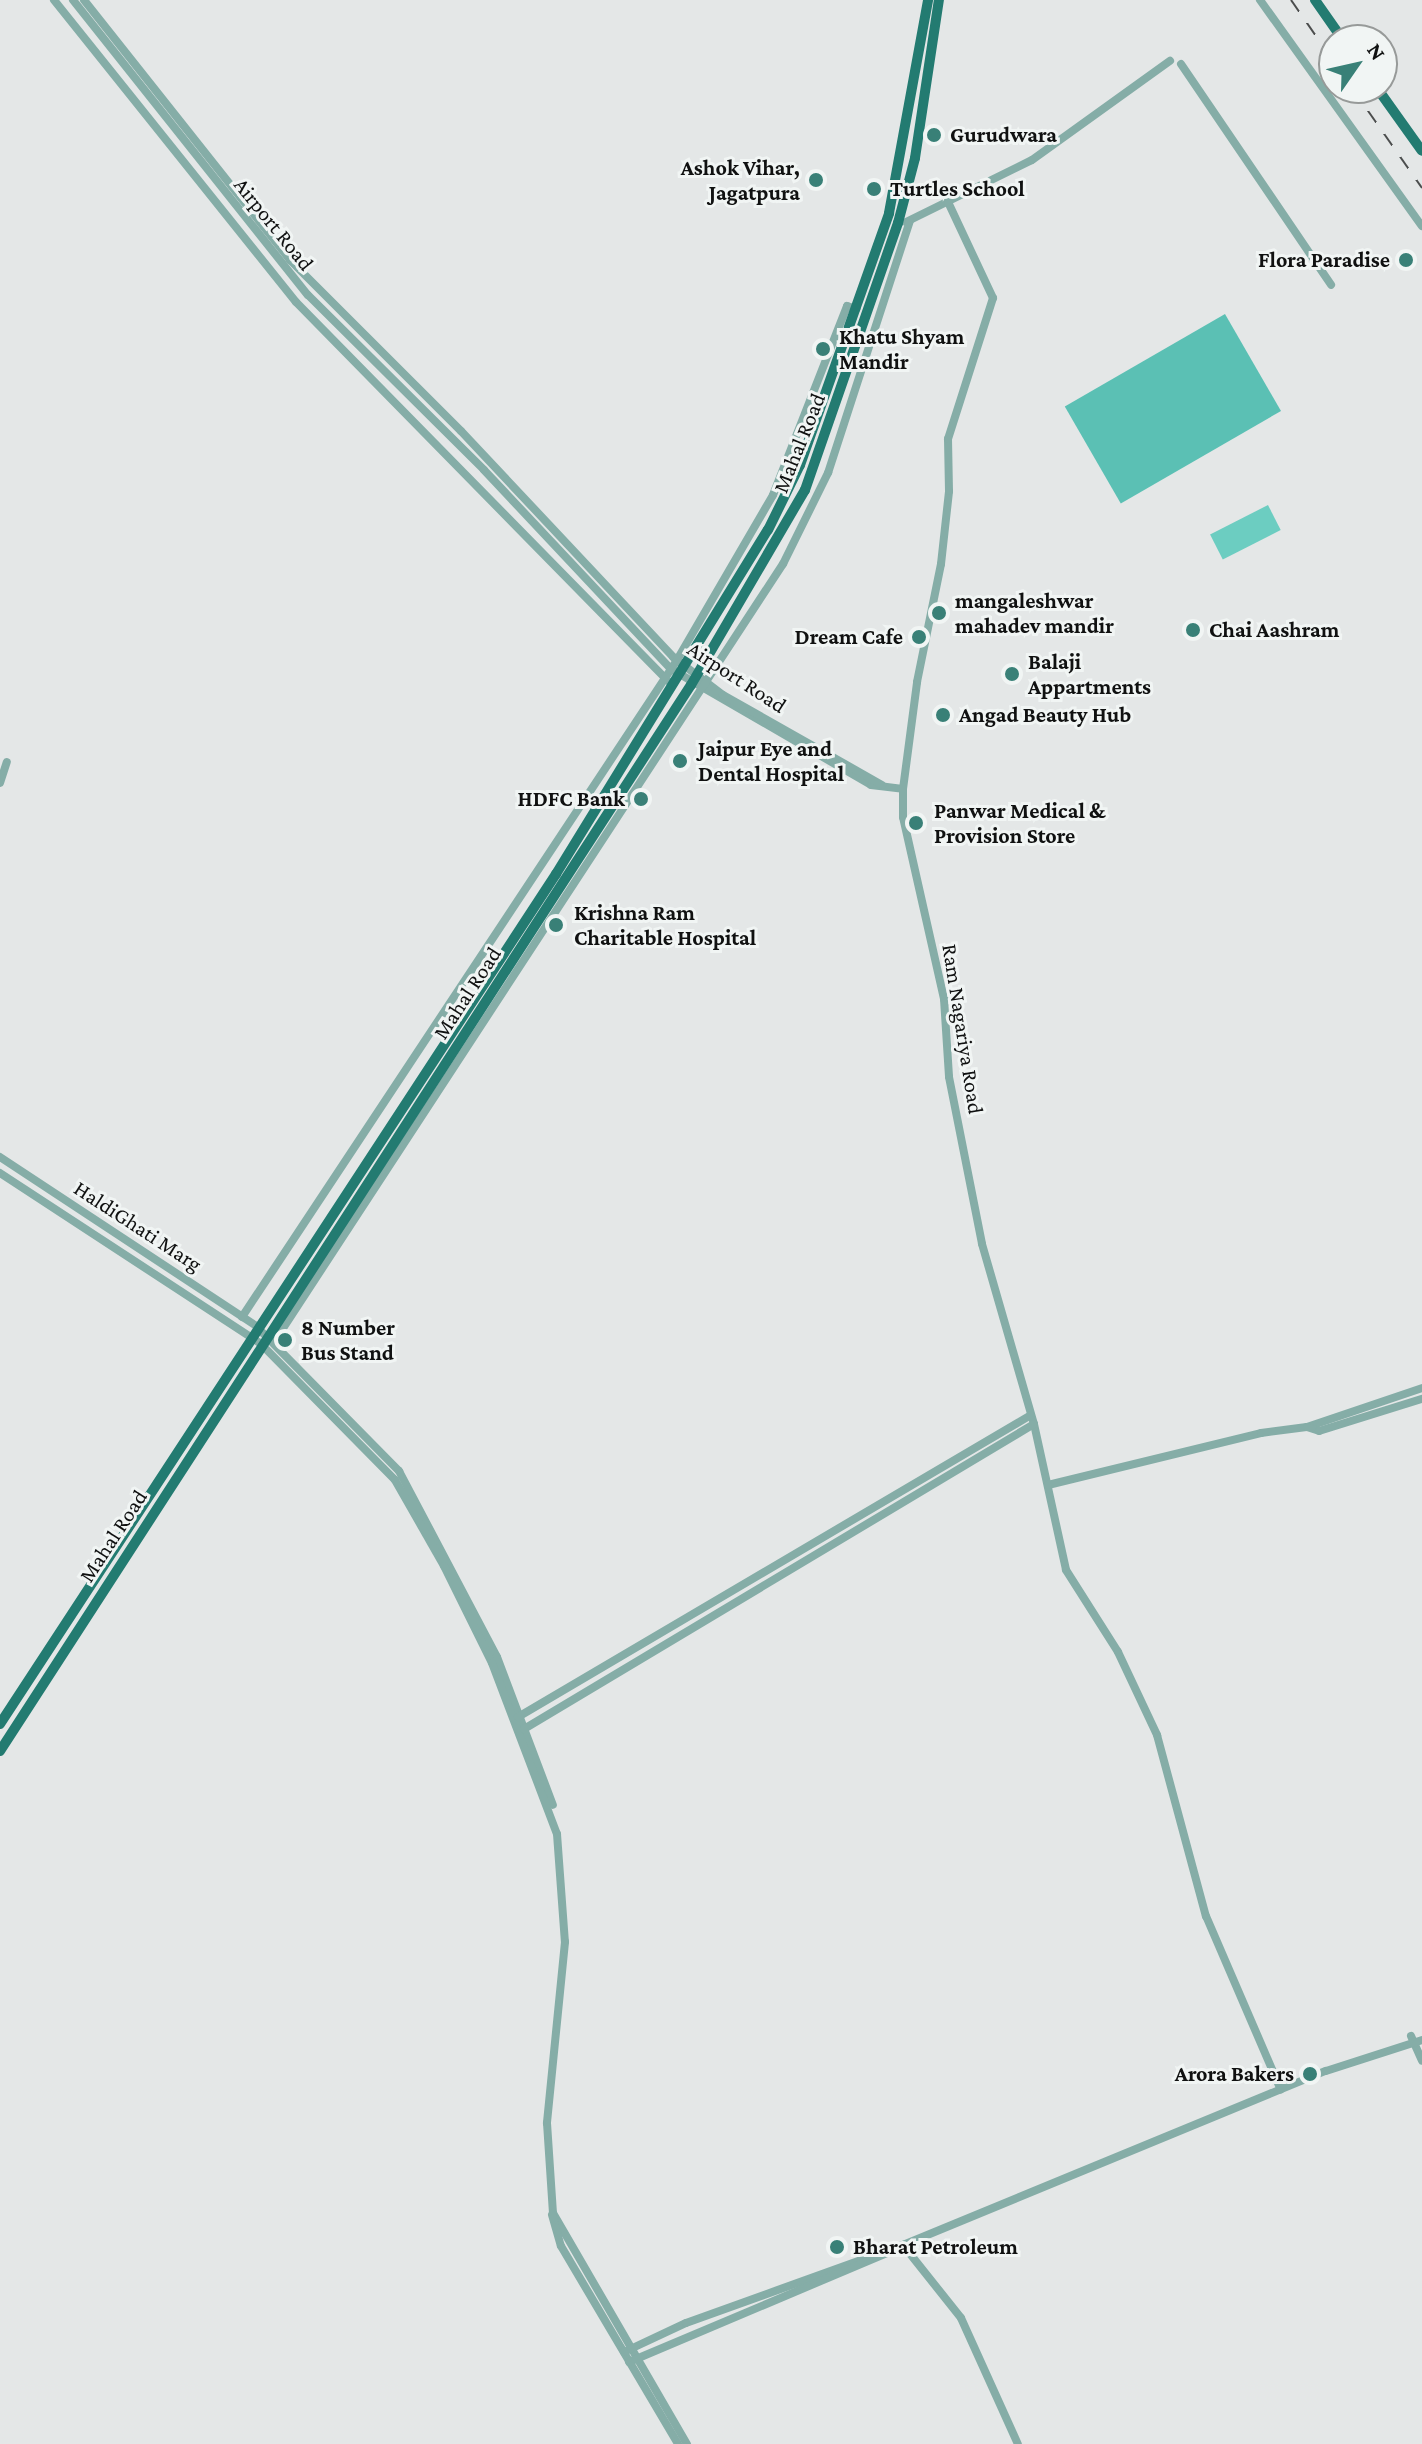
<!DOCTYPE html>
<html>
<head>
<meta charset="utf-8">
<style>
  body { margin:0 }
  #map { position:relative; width:1422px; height:2444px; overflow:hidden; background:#e4e7e7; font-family:"Crimson Pro",serif }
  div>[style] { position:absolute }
  .green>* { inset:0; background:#6ccdc1; transform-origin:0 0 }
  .forest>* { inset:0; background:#5bc0b4; transform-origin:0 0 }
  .minor>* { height:8px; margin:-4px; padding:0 4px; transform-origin:4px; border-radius:4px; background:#85ada7 }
  .major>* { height:10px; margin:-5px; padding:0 5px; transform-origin:5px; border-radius:5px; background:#237b71 }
  .rail>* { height:2px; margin-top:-1px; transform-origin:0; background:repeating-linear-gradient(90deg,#4b4d4d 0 14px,transparent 0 28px) }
  .dots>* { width:22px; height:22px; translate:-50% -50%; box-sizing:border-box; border:4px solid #f1f5f4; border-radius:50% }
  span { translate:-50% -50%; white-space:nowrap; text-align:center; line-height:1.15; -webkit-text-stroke:6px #f1f5f4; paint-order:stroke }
  .poi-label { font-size:22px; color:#101111; font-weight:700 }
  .left { translate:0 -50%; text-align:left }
  .right { translate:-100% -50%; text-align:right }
  .street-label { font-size:22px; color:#101111 }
  .north { position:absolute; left:1318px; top:24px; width:80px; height:80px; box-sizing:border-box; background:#f1f5f4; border:2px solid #979a99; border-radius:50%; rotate:56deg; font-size:22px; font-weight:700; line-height:32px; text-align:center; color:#101111 }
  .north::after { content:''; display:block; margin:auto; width:28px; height:36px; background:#398077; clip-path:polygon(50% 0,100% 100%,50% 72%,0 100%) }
</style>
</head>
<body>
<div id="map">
  <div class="green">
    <i style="left:1268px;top:505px;width:28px;height:65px;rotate:63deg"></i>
  </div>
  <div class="forest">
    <i style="left:1225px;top:314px;width:112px;height:185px;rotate:60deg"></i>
  </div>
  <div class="minor">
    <i style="left:54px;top:0;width:387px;rotate:51.3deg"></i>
    <i style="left:296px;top:302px;width:531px;rotate:45.53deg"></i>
    <i style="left:73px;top:0;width:377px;rotate:51.5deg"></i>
    <i style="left:308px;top:295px;width:248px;rotate:44.8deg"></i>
    <i style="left:484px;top:470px;width:273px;rotate:46.8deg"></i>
    <i style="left:671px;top:669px;width:231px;rotate:30.1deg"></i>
    <i style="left:871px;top:785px;width:32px;rotate:7deg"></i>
    <i style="left:903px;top:789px;width:28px;rotate:90deg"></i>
    <i style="left:903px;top:817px;width:187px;rotate:77.3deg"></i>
    <i style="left:944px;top:999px;width:78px;rotate:86.3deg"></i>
    <i style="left:949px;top:1077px;width:170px;rotate:78.8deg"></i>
    <i style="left:982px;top:1244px;width:187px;rotate:73.9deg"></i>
    <i style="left:1034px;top:1424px;width:149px;rotate:77.6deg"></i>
    <i style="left:1066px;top:1570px;width:97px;rotate:57.6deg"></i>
    <i style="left:1118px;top:1652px;width:92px;rotate:64.8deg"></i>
    <i style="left:1157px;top:1735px;width:188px;rotate:74.9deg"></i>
    <i style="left:1206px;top:1916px;width:189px;rotate:66.7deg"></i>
    <i style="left:84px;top:0;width:332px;rotate:51.6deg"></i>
    <i style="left:290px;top:260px;width:242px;rotate:45deg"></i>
    <i style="left:461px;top:431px;width:310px;rotate:46.8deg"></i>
    <i style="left:673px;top:657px;width:63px;rotate:37.2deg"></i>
    <i style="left:723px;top:695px;width:183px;rotate:29.5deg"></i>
    <i style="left:1260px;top:0;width:278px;rotate:54.4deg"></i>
    <i style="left:1181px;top:64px;width:267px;rotate:55.8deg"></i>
    <i style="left:906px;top:222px;width:140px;rotate:-26.2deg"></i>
    <i style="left:1032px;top:160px;width:170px;rotate:-35.7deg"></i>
    <i style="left:0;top:783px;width:22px;rotate:-72deg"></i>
    <i style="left:903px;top:789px;width:108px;rotate:-82.5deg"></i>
    <i style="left:917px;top:682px;width:120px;rotate:-78.5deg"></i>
    <i style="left:941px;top:564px;width:73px;rotate:-83.7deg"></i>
    <i style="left:949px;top:491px;width:52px;rotate:-91.1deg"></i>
    <i style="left:948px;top:439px;width:148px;rotate:-72.3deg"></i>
    <i style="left:993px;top:298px;width:108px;rotate:-115.1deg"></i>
    <i style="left:0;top:1157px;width:307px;rotate:33.4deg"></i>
    <i style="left:256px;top:1326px;width:204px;rotate:45.4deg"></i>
    <i style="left:399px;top:1471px;width:210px;rotate:62.2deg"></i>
    <i style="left:497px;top:1657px;width:158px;rotate:69.3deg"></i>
    <i style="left:0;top:1173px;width:311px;rotate:33.2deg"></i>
    <i style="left:260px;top:1343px;width:192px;rotate:45.4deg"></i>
    <i style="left:395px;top:1480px;width:99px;rotate:60.3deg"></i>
    <i style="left:444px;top:1566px;width:108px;rotate:63.7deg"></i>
    <i style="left:492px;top:1663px;width:183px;rotate:69.2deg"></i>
    <i style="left:557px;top:1834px;width:108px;rotate:85.8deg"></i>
    <i style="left:565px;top:1942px;width:182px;rotate:95.7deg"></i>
    <i style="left:547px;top:2123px;width:90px;rotate:86.2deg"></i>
    <i style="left:553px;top:2213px;width:267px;rotate:59.9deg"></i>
    <i style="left:242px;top:1317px;width:788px;rotate:-56.49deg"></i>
    <i style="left:677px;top:660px;width:191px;rotate:-59.8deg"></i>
    <i style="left:773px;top:495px;width:203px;rotate:-68.6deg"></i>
    <i style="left:847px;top:306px;width:10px;rotate:17deg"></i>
    <i style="left:274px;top:1342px;width:930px;rotate:-56.81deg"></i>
    <i style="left:783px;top:564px;width:102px;rotate:-63.7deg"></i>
    <i style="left:828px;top:473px;width:265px;rotate:-72deg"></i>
    <i style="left:1307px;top:1427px;width:121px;rotate:-18.7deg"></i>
    <i style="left:1048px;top:1485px;width:219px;rotate:-13.7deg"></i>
    <i style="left:1261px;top:1433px;width:46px;rotate:-7.4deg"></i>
    <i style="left:1307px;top:1427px;width:13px;rotate:18deg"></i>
    <i style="left:1319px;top:1431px;width:108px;rotate:-17.3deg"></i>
    <i style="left:518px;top:1717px;width:595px;rotate:-30.49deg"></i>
    <i style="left:524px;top:1729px;width:594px;rotate:-30.88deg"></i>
    <i style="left:1411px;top:2036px;width:27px;rotate:66deg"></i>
    <i style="left:552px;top:2215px;width:32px;rotate:74deg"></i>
    <i style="left:561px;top:2246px;width:230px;rotate:59.4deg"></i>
    <i style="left:903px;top:2245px;width:93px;rotate:51.5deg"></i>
    <i style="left:961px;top:2318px;width:138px;rotate:65.7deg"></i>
    <i style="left:624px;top:2352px;width:68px;rotate:-25.1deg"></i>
    <i style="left:686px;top:2323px;width:231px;rotate:-19.8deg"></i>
    <i style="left:903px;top:2245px;width:457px;rotate:-22.4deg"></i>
    <i style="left:1326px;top:2071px;width:101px;rotate:-17.9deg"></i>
    <i style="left:629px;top:2362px;width:298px;rotate:-22.9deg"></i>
  </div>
  <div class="major">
    <i style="left:1315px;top:0;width:49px;rotate:55deg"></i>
    <i style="left:1377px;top:88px;width:77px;rotate:54.5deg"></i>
    <i style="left:0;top:1724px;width:1016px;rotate:-56.81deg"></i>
    <i style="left:556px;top:874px;width:404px;rotate:-58.4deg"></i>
    <i style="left:768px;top:530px;width:72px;rotate:-63.8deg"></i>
    <i style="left:800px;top:465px;width:267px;rotate:-70.5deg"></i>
    <i style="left:889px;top:213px;width:217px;rotate:-79.6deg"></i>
    <i style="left:0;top:1751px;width:1270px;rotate:-57.05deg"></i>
    <i style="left:691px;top:685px;width:226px;rotate:-59.7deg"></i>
    <i style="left:805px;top:490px;width:283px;rotate:-70.8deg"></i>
    <i style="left:898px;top:223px;width:67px;rotate:-75.3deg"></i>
    <i style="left:915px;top:158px;width:160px;rotate:-81.4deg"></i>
  </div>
  <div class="rail">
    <i style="left:1291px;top:0;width:75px;rotate:55.3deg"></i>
    <i style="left:1352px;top:88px;width:122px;rotate:55deg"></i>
  </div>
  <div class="dots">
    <i style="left:934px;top:135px;background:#398077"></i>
    <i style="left:816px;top:180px;background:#398077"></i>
    <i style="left:874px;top:189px;background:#398077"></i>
    <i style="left:1406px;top:260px;background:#398077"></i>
    <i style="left:823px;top:349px;background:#398077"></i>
    <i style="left:939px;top:613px;background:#398077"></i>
    <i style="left:1193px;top:630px;background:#398077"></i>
    <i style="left:919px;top:637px;background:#398077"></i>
    <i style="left:1012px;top:674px;background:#398077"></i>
    <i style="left:943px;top:715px;background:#398077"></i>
    <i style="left:680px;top:761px;background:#398077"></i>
    <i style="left:641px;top:799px;background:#398077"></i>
    <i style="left:916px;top:823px;background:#398077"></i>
    <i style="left:556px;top:925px;background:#398077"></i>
    <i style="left:285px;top:1340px;background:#398077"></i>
    <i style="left:1310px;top:2074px;background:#398077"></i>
    <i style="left:837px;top:2247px;background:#398077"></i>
  </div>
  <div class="poi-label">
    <span class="left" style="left:950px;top:135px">Gurudwara</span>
    <span class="right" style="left:800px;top:180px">Ashok Vihar,<br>Jagatpura</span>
    <span class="left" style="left:890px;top:189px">Turtles School</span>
    <span class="right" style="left:1390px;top:260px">Flora Paradise</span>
    <span class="left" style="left:839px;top:349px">Khatu Shyam<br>Mandir</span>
    <span class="left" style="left:955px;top:613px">mangaleshwar<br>mahadev mandir</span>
    <span class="left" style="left:1209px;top:630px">Chai Aashram</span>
    <span class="right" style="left:903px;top:637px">Dream Cafe</span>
    <span class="left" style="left:1028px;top:674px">Balaji<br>Appartments</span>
    <span class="left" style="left:959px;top:715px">Angad Beauty Hub</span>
    <span class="left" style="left:698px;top:761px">Jaipur Eye and<br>Dental Hospital</span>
    <span class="right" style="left:625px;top:799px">HDFC Bank</span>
    <span class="left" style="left:934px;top:823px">Panwar Medical &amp;<br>Provision Store</span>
    <span class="left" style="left:574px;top:925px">Krishna Ram<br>Charitable Hospital</span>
    <span class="left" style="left:301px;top:1340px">8 Number<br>Bus Stand</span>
    <span class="right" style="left:1294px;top:2074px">Arora Bakers</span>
    <span class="left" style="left:853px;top:2247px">Bharat Petroleum</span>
  </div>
  <div class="street-label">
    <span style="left:274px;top:224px;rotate:51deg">Airport Road</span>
    <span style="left:799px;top:443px;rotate:-68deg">Mahal Road</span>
    <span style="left:737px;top:677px;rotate:33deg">Airport Road</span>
    <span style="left:467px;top:993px;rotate:-57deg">Mahal Road</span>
    <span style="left:963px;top:1029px;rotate:81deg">Ram Nagariya Road</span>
    <span style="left:138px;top:1226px;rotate:33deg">HaldiGhati Marg</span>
    <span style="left:113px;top:1536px;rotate:-57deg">Mahal Road</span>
  </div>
  <div class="north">N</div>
</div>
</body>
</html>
